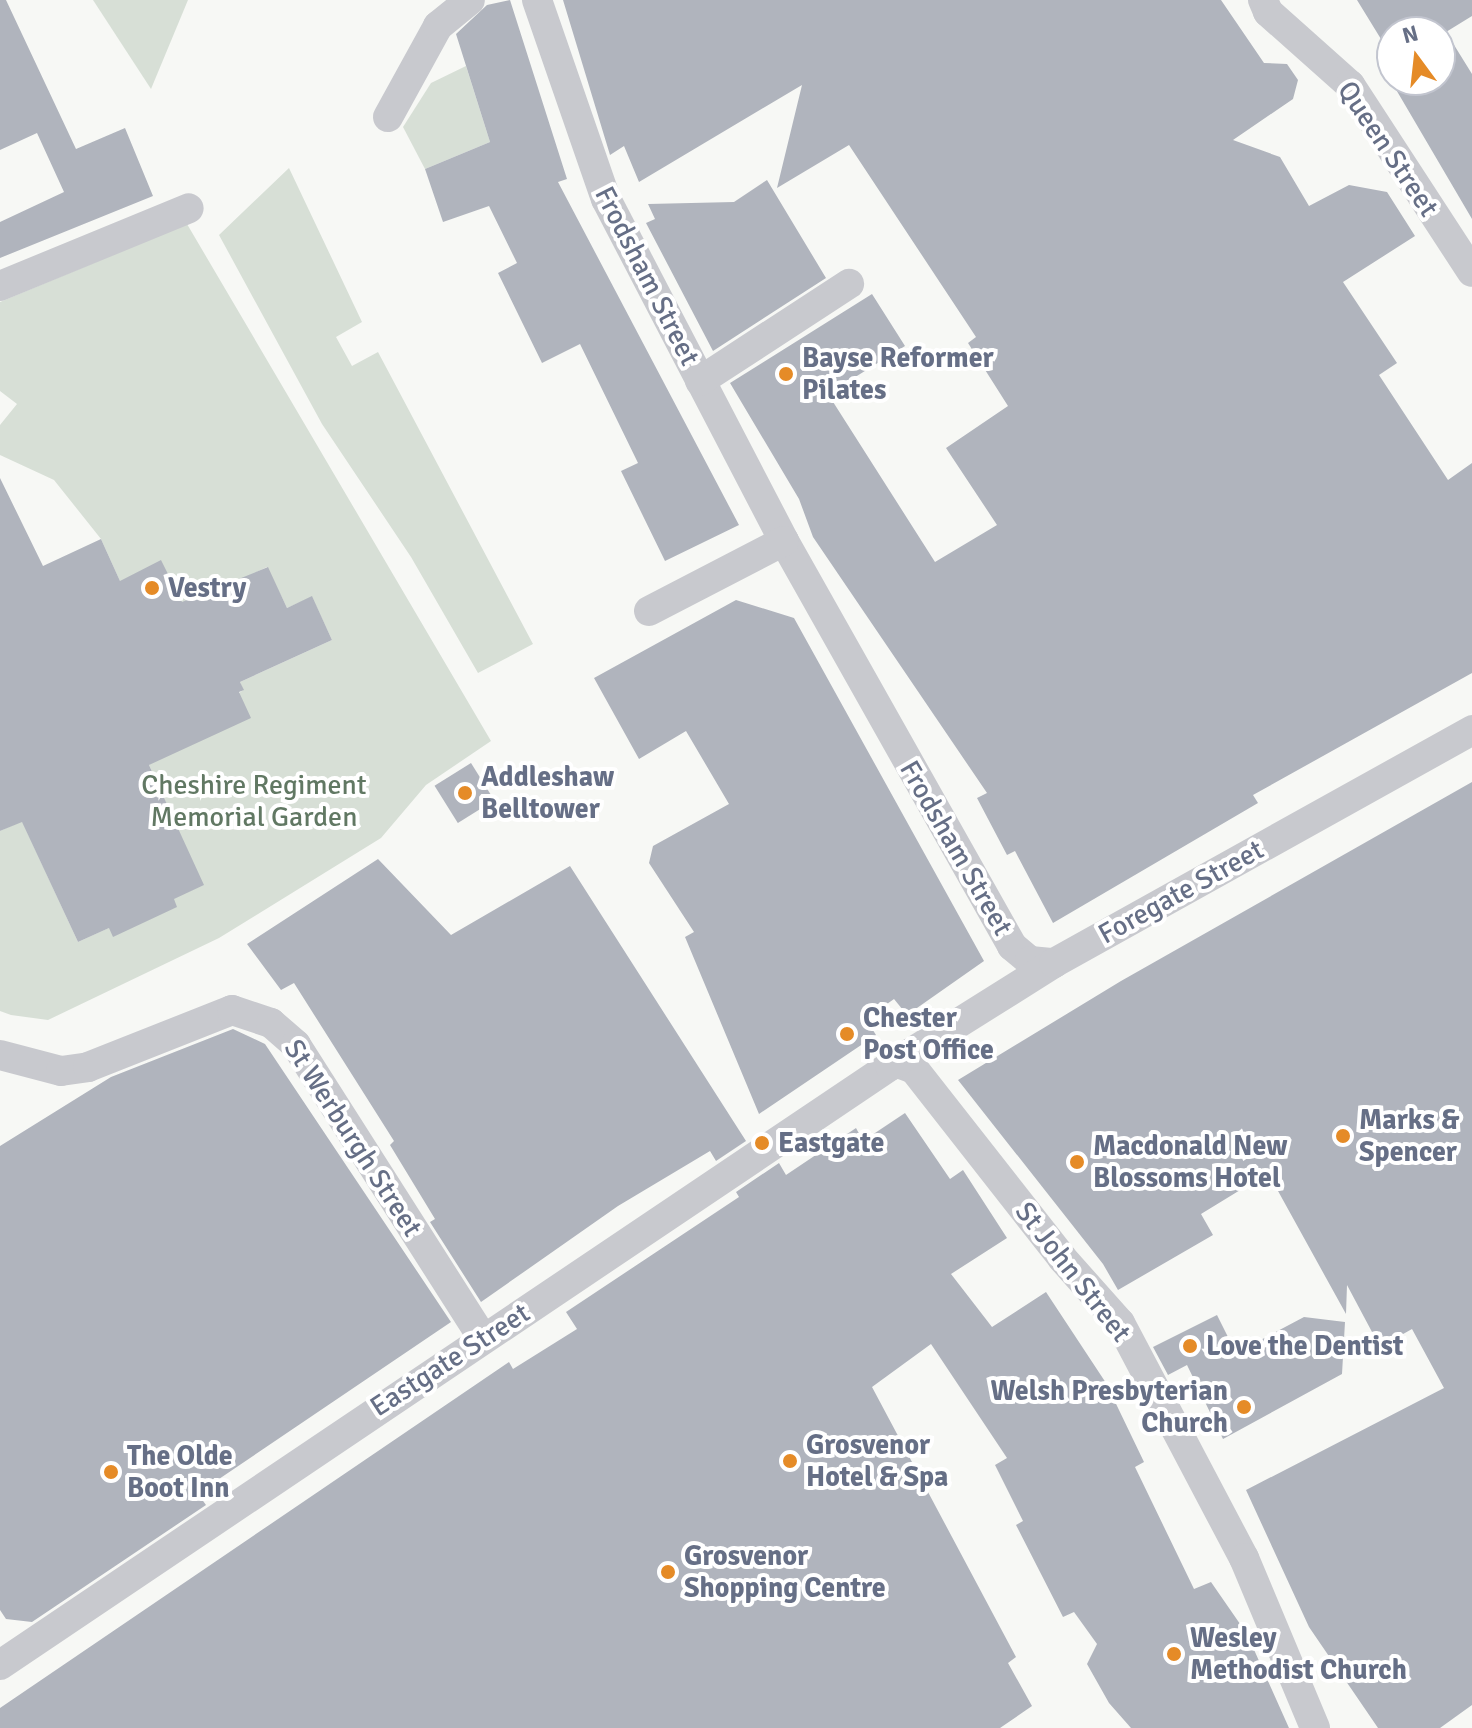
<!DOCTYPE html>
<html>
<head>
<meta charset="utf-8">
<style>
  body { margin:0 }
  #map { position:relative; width:1472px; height:1728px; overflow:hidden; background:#f7f8f5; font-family:Signika,sans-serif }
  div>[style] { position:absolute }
  .green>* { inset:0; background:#d7dfd6 }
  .building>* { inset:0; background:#b0b4bd; transform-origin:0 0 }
  .street>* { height:30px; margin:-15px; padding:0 15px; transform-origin:15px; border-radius:15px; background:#c8c9ce }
  .dots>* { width:22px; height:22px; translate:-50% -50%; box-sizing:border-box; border:4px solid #fff; border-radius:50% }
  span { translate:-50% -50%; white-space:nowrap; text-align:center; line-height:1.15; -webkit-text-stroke:8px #fff; paint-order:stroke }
  .street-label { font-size:28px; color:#666f86 }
  .poi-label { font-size:28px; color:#666f86; font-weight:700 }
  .left { translate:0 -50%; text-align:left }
  .right { translate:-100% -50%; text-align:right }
  .park-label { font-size:28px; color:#617863 }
  .north { position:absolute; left:1376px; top:16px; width:80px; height:80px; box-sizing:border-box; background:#fff; border:2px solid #c2c5cf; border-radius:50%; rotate:345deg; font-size:22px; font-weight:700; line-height:32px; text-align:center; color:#666f86 }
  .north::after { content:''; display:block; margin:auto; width:28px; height:36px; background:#e58b27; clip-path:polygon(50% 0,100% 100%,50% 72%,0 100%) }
</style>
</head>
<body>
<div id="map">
  <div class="green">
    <i style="clip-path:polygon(93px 0,188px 0,151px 89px)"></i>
    <i style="clip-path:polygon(466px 66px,490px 142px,425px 169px,403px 127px,431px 83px)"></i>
    <i style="clip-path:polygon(289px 168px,362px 322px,336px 337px,352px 366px,378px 352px,533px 644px,478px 673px,411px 557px,322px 424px,219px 235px)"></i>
    <i style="clip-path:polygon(187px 224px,491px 741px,426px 785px,381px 838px,219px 938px,48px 1020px,11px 1015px,0 1011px,0 831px,22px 821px,78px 942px,203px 885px,149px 765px,243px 690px,240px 682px,332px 640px,312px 597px,287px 608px,267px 567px,212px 593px,209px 589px,160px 617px,124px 590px,101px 539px,54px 480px,0 455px,0 425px,17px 404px,0 391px,0 302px)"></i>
  </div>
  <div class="building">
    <i style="clip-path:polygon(0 0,6px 0,76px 149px,125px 128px,153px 196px,0 258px,0 222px,64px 192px,37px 133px,0 150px)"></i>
    <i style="clip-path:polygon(510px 0,567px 179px,558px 182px,739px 525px,665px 561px,621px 471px,638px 463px,580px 344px,542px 363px,498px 273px,517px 263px,489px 206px,443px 222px,425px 169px,490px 142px,456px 34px,487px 5px)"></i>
    <i style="clip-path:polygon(563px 0,1221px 0,1264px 63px,1287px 64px,1298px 80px,1293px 99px,1233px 140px,1280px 157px,1309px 206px,1349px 185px,1387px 192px,1415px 236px,1343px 282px,1397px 363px,1379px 375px,1448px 480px,1472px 463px,1472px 673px,1253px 795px,1258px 803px,1053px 923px,1015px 851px,1007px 855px,977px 798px,987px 793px,813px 537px,799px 499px,730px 383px,872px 294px,905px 346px,828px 394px,935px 562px,997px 525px,946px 448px,1008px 406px,968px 343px,976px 337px,849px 145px,777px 188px,802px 85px,639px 182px,624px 146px,610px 155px)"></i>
    <i style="clip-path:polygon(1357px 0,1472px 0,1472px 16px,1446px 32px,1472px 74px,1472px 219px,1391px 81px,1440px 80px,1440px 32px,1392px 32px,1392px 57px)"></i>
    <i style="clip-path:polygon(767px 180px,826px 278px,713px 351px,646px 223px,655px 219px,648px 204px,734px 202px)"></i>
    <i style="clip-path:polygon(0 478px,43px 566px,101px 539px,120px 581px,161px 560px,182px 602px,268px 567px,287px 608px,312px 596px,332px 640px,240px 682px,244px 690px,239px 692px,251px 718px,149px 765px,204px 885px,174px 899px,177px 907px,113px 937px,109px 928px,78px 942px,22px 822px,0 831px)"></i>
    <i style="clip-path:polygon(736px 600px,794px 618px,984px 961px,907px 1015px,894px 999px,866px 1019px,876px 1035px,759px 1114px,685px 937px,694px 932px,649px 863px,653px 846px,729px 804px,686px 731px,639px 759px,594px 678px)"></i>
    <i style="left:471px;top:763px;width:44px;height:43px;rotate:58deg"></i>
    <i style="clip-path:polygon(1472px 782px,1472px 1705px,1440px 1728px,1378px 1728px,1309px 1627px,1246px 1490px,1444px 1388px,1412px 1329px,1380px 1347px,1347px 1285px,1346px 1314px,1268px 1173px,1201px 1214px,1213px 1235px,1118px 1290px,1103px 1264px,958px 1080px,1121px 981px)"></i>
    <i style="clip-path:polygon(378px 859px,451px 935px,570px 866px,746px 1141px,716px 1161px,710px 1151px,618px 1206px,481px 1302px,430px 1222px,435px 1219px,390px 1145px,394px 1141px,294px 983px,281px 990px,247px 944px)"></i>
    <i style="clip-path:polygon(233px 1029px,265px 1044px,451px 1322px,219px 1479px,198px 1494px,206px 1505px,32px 1622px,6px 1619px,0 1610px,0 1146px,111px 1077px)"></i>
    <i style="clip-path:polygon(905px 1113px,950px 1179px,963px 1170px,1007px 1238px,951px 1274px,992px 1327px,1046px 1292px,1106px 1383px,1144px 1462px,1135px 1467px,1194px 1589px,1211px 1582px,1247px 1634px,1289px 1728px,1131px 1728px,1109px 1703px,1087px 1664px,1097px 1644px,1074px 1612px,1063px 1617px,1016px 1525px,1023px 1521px,995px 1465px,1007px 1458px,931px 1344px,872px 1387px,1016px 1657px,1008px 1663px,1032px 1706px,1000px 1728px,0 1728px,0 1708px,509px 1362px,513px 1369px,577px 1329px,566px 1312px,739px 1197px,736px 1192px,779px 1163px,786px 1175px,856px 1128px,863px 1141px)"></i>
    <i style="clip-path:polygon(1217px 1315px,1236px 1353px,1304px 1317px,1345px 1322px,1342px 1374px,1223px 1439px,1187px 1365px,1168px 1375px,1153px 1347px)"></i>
  </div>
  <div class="street">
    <i style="left:537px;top:0;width:211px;rotate:70.9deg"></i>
    <i style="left:606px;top:199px;width:386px;rotate:62.5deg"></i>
    <i style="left:784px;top:541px;width:465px;rotate:60.6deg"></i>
    <i style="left:1012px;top:946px;width:23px;rotate:40deg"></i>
    <i style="left:1030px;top:961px;width:24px;rotate:5deg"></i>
    <i style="left:1263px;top:0;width:13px;rotate:67deg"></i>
    <i style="left:1268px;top:12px;width:110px;rotate:41.7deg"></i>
    <i style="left:1350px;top:85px;width:223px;rotate:56.9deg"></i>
    <i style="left:388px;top:117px;width:104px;rotate:-61.2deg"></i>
    <i style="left:438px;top:26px;width:41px;rotate:-39.1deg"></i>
    <i style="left:0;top:286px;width:204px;rotate:-22.4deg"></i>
    <i style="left:700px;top:381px;width:178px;rotate:-33.1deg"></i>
    <i style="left:649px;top:611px;width:152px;rotate:-27.4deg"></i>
    <i style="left:0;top:1055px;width:63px;rotate:14.7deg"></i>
    <i style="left:61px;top:1071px;width:27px;rotate:-8deg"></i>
    <i style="left:88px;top:1067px;width:155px;rotate:-21.6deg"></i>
    <i style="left:232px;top:1010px;width:41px;rotate:18.4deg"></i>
    <i style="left:271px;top:1023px;width:33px;rotate:41deg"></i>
    <i style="left:296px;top:1045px;width:348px;rotate:57.5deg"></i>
    <i style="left:895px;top:1062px;width:20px;rotate:20deg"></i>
    <i style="left:914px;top:1069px;width:240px;rotate:51.9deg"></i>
    <i style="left:1062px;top:1258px;width:87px;rotate:48.3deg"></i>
    <i style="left:1120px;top:1323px;width:266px;rotate:62.2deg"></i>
    <i style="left:1244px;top:1558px;width:184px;rotate:67.3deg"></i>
    <i style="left:0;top:1665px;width:1073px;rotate:-33.94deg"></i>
    <i style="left:890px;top:1066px;width:194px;rotate:-32.1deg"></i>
    <i style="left:1054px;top:963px;width:479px;rotate:-29.1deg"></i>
  </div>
  <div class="dots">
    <i style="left:786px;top:374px;background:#e58b27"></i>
    <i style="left:152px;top:588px;background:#e58b27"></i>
    <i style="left:465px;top:793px;background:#e58b27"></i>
    <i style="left:847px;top:1034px;background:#e58b27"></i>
    <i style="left:1343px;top:1136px;background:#e58b27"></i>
    <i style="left:762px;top:1143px;background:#e58b27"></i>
    <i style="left:1077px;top:1162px;background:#e58b27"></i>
    <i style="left:1190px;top:1346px;background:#e58b27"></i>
    <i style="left:1244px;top:1407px;background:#e58b27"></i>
    <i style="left:790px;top:1461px;background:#e58b27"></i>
    <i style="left:111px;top:1472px;background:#e58b27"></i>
    <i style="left:668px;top:1572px;background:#e58b27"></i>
    <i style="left:1174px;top:1654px;background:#e58b27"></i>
  </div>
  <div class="street-label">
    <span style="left:1388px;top:149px;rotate:56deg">Queen Street</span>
    <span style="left:647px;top:276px;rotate:63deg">Frodsham Street</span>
    <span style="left:956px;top:848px;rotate:60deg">Frodsham Street</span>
    <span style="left:1181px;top:892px;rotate:-29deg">Foregate Street</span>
    <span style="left:353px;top:1138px;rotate:57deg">St Werburgh Street</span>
    <span style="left:1073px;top:1272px;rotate:52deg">St John Street</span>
    <span style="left:450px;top:1360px;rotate:-33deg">Eastgate Street</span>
  </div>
  <div class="poi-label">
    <span class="left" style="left:802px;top:374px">Bayse Reformer<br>Pilates</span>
    <span class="left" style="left:168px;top:588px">Vestry</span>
    <span class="left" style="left:481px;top:793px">Addleshaw<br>Belltower</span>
    <span class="left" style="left:863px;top:1034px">Chester<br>Post Office</span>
    <span class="left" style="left:1359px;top:1136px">Marks &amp;<br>Spencer</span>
    <span class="left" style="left:778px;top:1143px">Eastgate</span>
    <span class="left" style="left:1093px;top:1162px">Macdonald New<br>Blossoms Hotel</span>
    <span class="left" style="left:1206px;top:1346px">Love the Dentist</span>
    <span class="right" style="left:1228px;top:1407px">Welsh Presbyterian<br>Church</span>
    <span class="left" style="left:806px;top:1461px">Grosvenor<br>Hotel &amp; Spa</span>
    <span class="left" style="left:127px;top:1472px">The Olde<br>Boot Inn</span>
    <span class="left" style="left:684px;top:1572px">Grosvenor<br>Shopping Centre</span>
    <span class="left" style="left:1190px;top:1654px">Wesley<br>Methodist Church</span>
  </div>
  <div class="park-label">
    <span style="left:254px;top:801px">Cheshire Regiment<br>Memorial Garden</span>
  </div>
  <div class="north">N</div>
</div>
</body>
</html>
